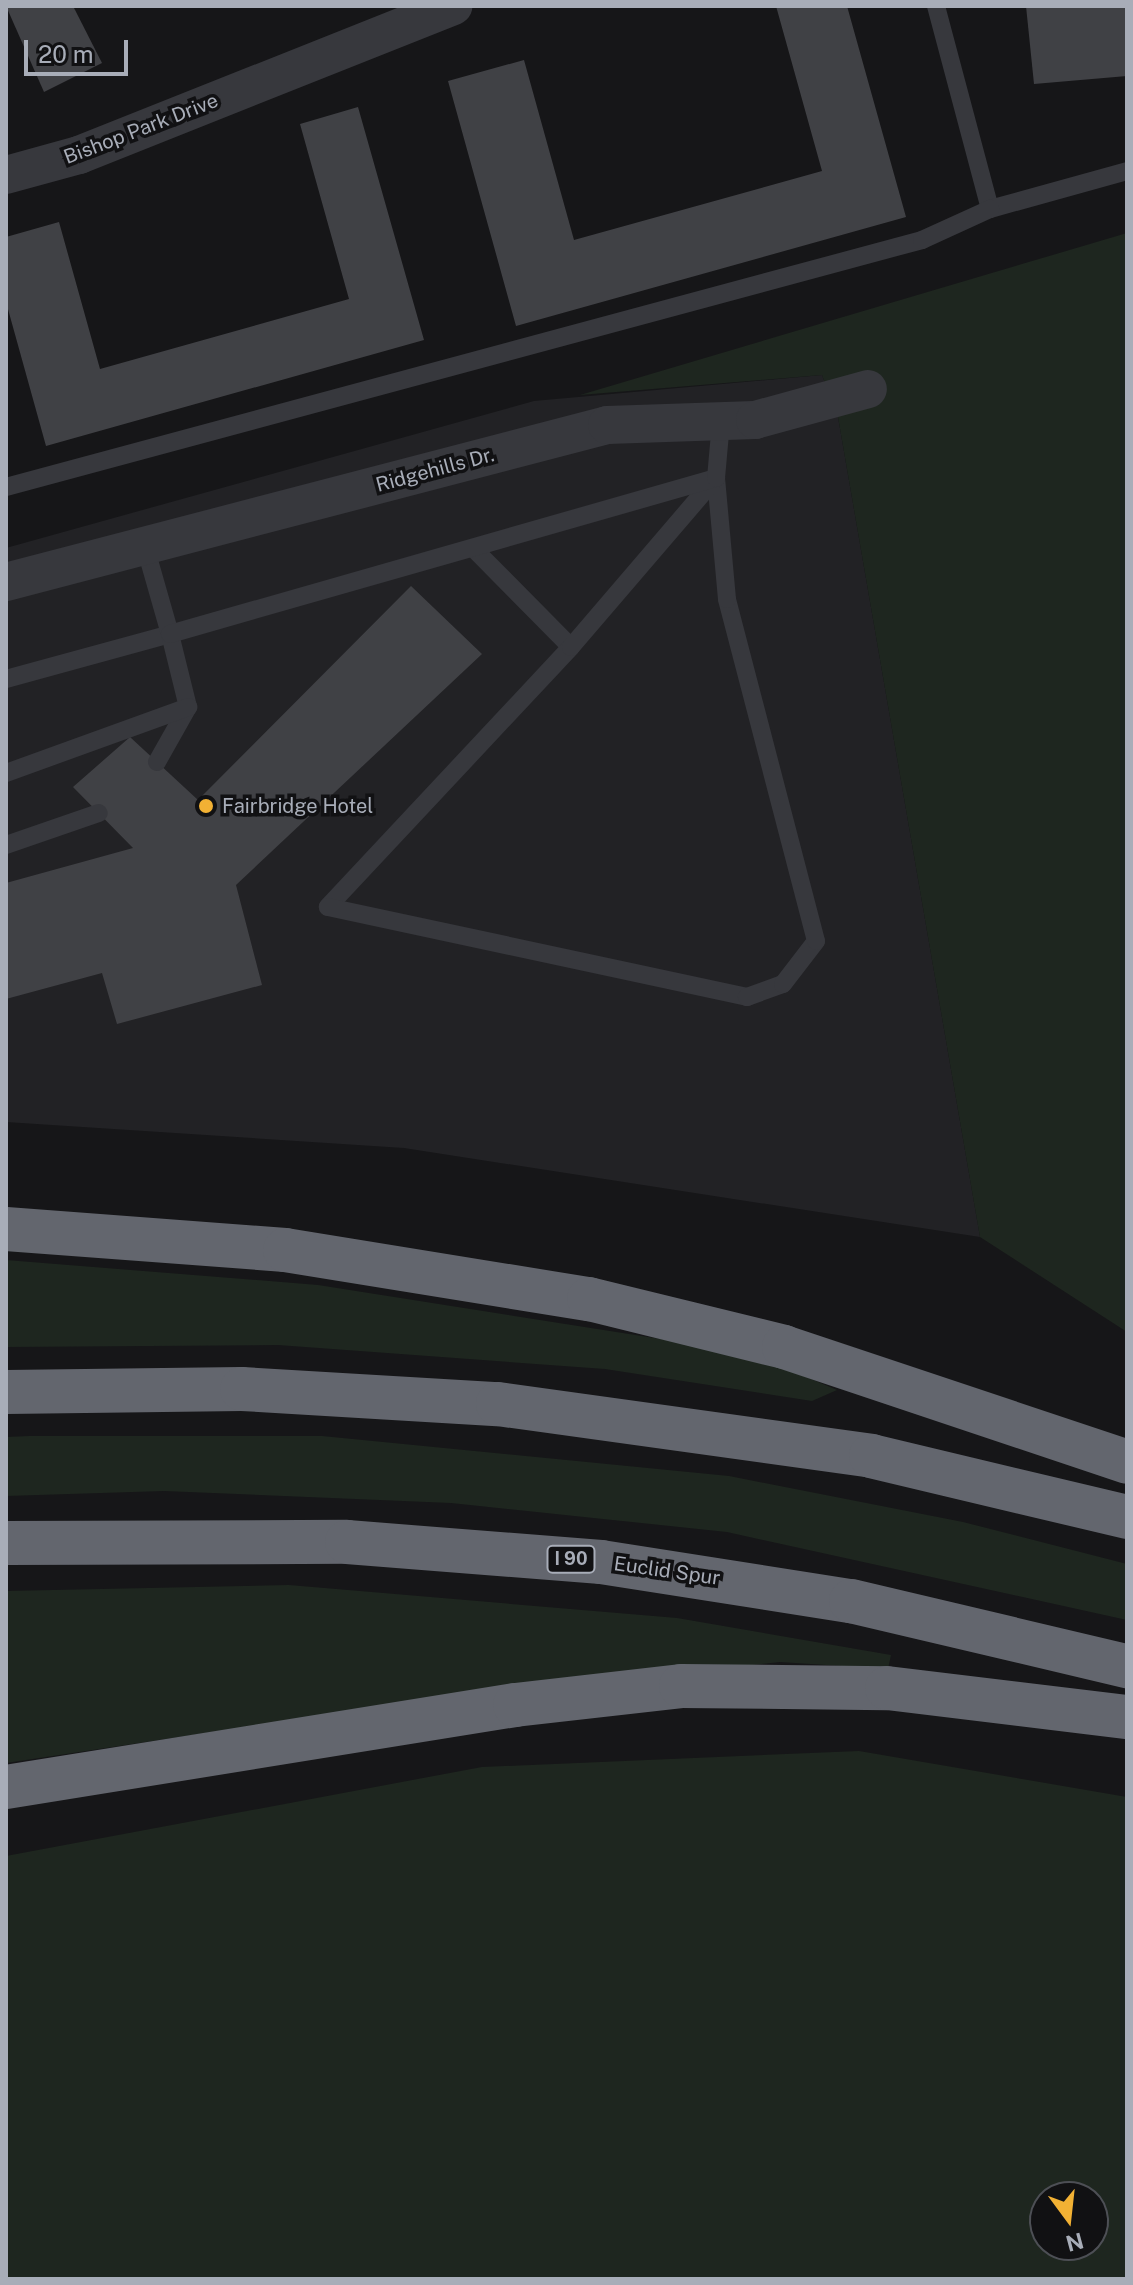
<!DOCTYPE html>
<html>
<head>
<meta charset="utf-8">
<style>
  body { margin:0 }
  #map { position:relative; width:1133px; height:2285px; overflow:hidden; background:#161618; font-family:"Public Sans",sans-serif }
  div>[style] { position:absolute }
  .built>* { inset:0; background:#222225 }
  .green>* { inset:0; background:#1e261f }
  .building>* { inset:0; background:#404145 }
  .lane>* { height:18px; margin:-9px; padding:0 9px; transform-origin:9px; border-radius:9px; background:#37383d }
  .street>* { height:38px; margin:-19px; padding:0 19px; transform-origin:19px; border-radius:19px; background:#37383d }
  .highway>* { height:44px; margin:-22px; padding:0 22px; transform-origin:22px; border-radius:22px; background:#63666e }
  .dots>* { width:22px; height:22px; translate:-50% -50%; box-sizing:border-box; border:4px solid #111113; border-radius:50% }
  span { translate:-50% -50%; white-space:nowrap; text-align:center; line-height:1.15; -webkit-text-stroke:7px #111113; paint-order:stroke }
  .shield-label span { padding:2px 6px; background:#111113; border:2px solid; border-radius:6px; -webkit-text-stroke-width:0 }
  .shield-label { font-size:18px; color:#a8adb8; font-weight:700 }
  .street-label { font-size:20px; color:#a8adb8 }
  .poi-label { font-size:20px; color:#a8adb8 }
  .left { translate:0 -50%; text-align:left }
  .frame { position:absolute; inset:0; border:8px solid #a8adb8; pointer-events:none }
  .north { position:absolute; left:1029px; top:2181px; width:80px; height:80px; box-sizing:border-box; background:#111113; border:2px solid #4d4f55; border-radius:50%; rotate:165deg; font-size:22px; font-weight:700; line-height:32px; text-align:center; color:#a8adb8 }
  .north::after { content:''; display:block; margin:auto; width:28px; height:36px; background:#f2b134; clip-path:polygon(50% 0,100% 100%,50% 72%,0 100%) }
  .scale { position:absolute; left:24px; top:40px; width:104px; height:36px; box-sizing:border-box; border:4px solid #a8adb8; border-top:0; padding-left:10px; font-size:24px; line-height:28px; white-space:nowrap; color:#a8adb8; -webkit-text-stroke:6px #111113; paint-order:stroke }
</style>
</head>
<body>
<div id="map">
  <div class="built">
    <i style="clip-path:polygon(822px 375px,838px 417px,980px 1237px,404px 1148px,6px 1122px,6px 548px,534px 401px)"></i>
  </div>
  <div class="green">
    <i style="clip-path:polygon(1127px 233px,1127px 1332px,980px 1237px,838px 417px,822px 375px,580px 395px)"></i>
    <i style="clip-path:polygon(6px 1260px,318px 1285px,750px 1353px,837px 1390px,812px 1401px,605px 1369px,278px 1345px,6px 1347px)"></i>
    <i style="clip-path:polygon(30px 1436px,322px 1436px,729px 1476px,963px 1522px,1127px 1564px,1127px 1620px,727px 1532px,451px 1503px,164px 1491px,6px 1496px,6px 1437px)"></i>
    <i style="clip-path:polygon(289px 1585px,677px 1618px,891px 1655px,888px 1669px,780px 1662px,400px 1704px,6px 1763px,6px 1591px)"></i>
    <i style="clip-path:polygon(evenodd,859px 1751px,1127px 1797px,1127px 2279px,6px 2279px,6px 1856px,482px 1767px,859px 1751px,1093px 2197px,1093px 2245px,1045px 2245px,1045px 2197px,1093px 2197px)"></i>
  </div>
  <div class="building">
    <i style="clip-path:polygon(6px 6px,73px 6px,102px 63px,44px 92px)"></i>
    <i style="clip-path:polygon(776px 6px,847px 6px,906px 217px,516px 326px,448px 81px,524px 60px,574px 240px,822px 171px)"></i>
    <i style="clip-path:polygon(1026px 6px,1127px 6px,1127px 76px,1034px 84px)"></i>
    <i style="clip-path:polygon(358px 107px,424px 340px,46px 446px,6px 302px,6px 237px,59px 222px,100px 369px,349px 299px,300px 124px)"></i>
    <i style="clip-path:polygon(411px 586px,482px 654px,236px 885px,262px 985px,117px 1024px,102px 973px,6px 999px,6px 883px,133px 848px,73px 787px,130px 737px,198px 800px)"></i>
  </div>
  <div class="lane">
    <i style="left:936px;top:6px;width:210px;rotate:75.1deg"></i>
    <i style="left:990px;top:209px;width:142px;rotate:-15.5deg"></i>
    <i style="left:6px;top:487px;width:949px;rotate:-15.09deg"></i>
    <i style="left:922px;top:240px;width:75px;rotate:-24.5deg"></i>
    <i style="left:473px;top:548px;width:139px;rotate:45.3deg"></i>
    <i style="left:571px;top:647px;width:356px;rotate:133.1deg"></i>
    <i style="left:328px;top:907px;width:429px;rotate:12.1deg"></i>
    <i style="left:747px;top:997px;width:38px;rotate:-20deg"></i>
    <i style="left:783px;top:984px;width:54px;rotate:-52.5deg"></i>
    <i style="left:816px;top:941px;width:353px;rotate:-104.6deg"></i>
    <i style="left:727px;top:599px;width:121px;rotate:-95.2deg"></i>
    <i style="left:571px;top:647px;width:223px;rotate:-49.4deg"></i>
    <i style="left:6px;top:679px;width:170px;rotate:-15.3deg"></i>
    <i style="left:170px;top:634px;width:91px;rotate:-105.9deg"></i>
    <i style="left:157px;top:762px;width:63px;rotate:-60.6deg"></i>
    <i style="left:188px;top:707px;width:75px;rotate:-103.9deg"></i>
    <i style="left:170px;top:634px;width:568px;rotate:-15.95deg"></i>
    <i style="left:716px;top:478px;width:56px;rotate:-84.9deg"></i>
    <i style="left:6px;top:773px;width:194px;rotate:-19.9deg"></i>
    <i style="left:6px;top:845px;width:98px;rotate:-19deg"></i>
  </div>
  <div class="street">
    <i style="left:6px;top:175px;width:76px;rotate:-15.3deg"></i>
    <i style="left:79px;top:155px;width:403px;rotate:-21.7deg"></i>
    <i style="left:6px;top:582px;width:621px;rotate:-14.64deg"></i>
    <i style="left:607px;top:425px;width:148px;rotate:-1.9deg"></i>
    <i style="left:755px;top:420px;width:117px;rotate:-15.3deg"></i>
  </div>
  <div class="highway">
    <i style="left:6px;top:1229px;width:280px;rotate:4.3deg"></i>
    <i style="left:285px;top:1250px;width:308px;rotate:9.2deg"></i>
    <i style="left:589px;top:1299px;width:201px;rotate:13.8deg"></i>
    <i style="left:784px;top:1347px;width:362px;rotate:18.5deg"></i>
    <i style="left:6px;top:1392px;width:236px;rotate:-0.7deg"></i>
    <i style="left:242px;top:1389px;width:256px;rotate:3.4deg"></i>
    <i style="left:498px;top:1404px;width:377px;rotate:7.9deg"></i>
    <i style="left:871px;top:1456px;width:263px;rotate:13.4deg"></i>
    <i style="left:6px;top:1543px;width:341px;rotate:-0.2deg"></i>
    <i style="left:347px;top:1542px;width:255px;rotate:4.5deg"></i>
    <i style="left:601px;top:1562px;width:253px;rotate:8.9deg"></i>
    <i style="left:851px;top:1601px;width:284px;rotate:13.3deg"></i>
    <i style="left:6px;top:1787px;width:516px;rotate:-9.15deg"></i>
    <i style="left:515px;top:1705px;width:167px;rotate:-6.5deg"></i>
    <i style="left:681px;top:1686px;width:206px;rotate:0.6deg"></i>
    <i style="left:887px;top:1688px;width:242px;rotate:6.9deg"></i>
  </div>
  <div class="dots">
    <i style="left:206px;top:806px;background:#f2b134"></i>
  </div>
  <div class="shield-label">
    <span style="left:571px;top:1559px">I 90</span>
  </div>
  <div class="street-label">
    <span style="left:141px;top:129px;rotate:-21deg">Bishop Park Drive</span>
    <span style="left:435px;top:470px;rotate:-15deg">Ridgehills Dr.</span>
    <span style="left:667px;top:1571px;rotate:8deg">Euclid Spur</span>
  </div>
  <div class="poi-label">
    <span class="left" style="left:222px;top:806px">Fairbridge Hotel</span>
  </div>
  <div class="frame"></div>
  <div class="north">N</div>
  <div class="scale">20 m</div>
</div>
</body>
</html>
